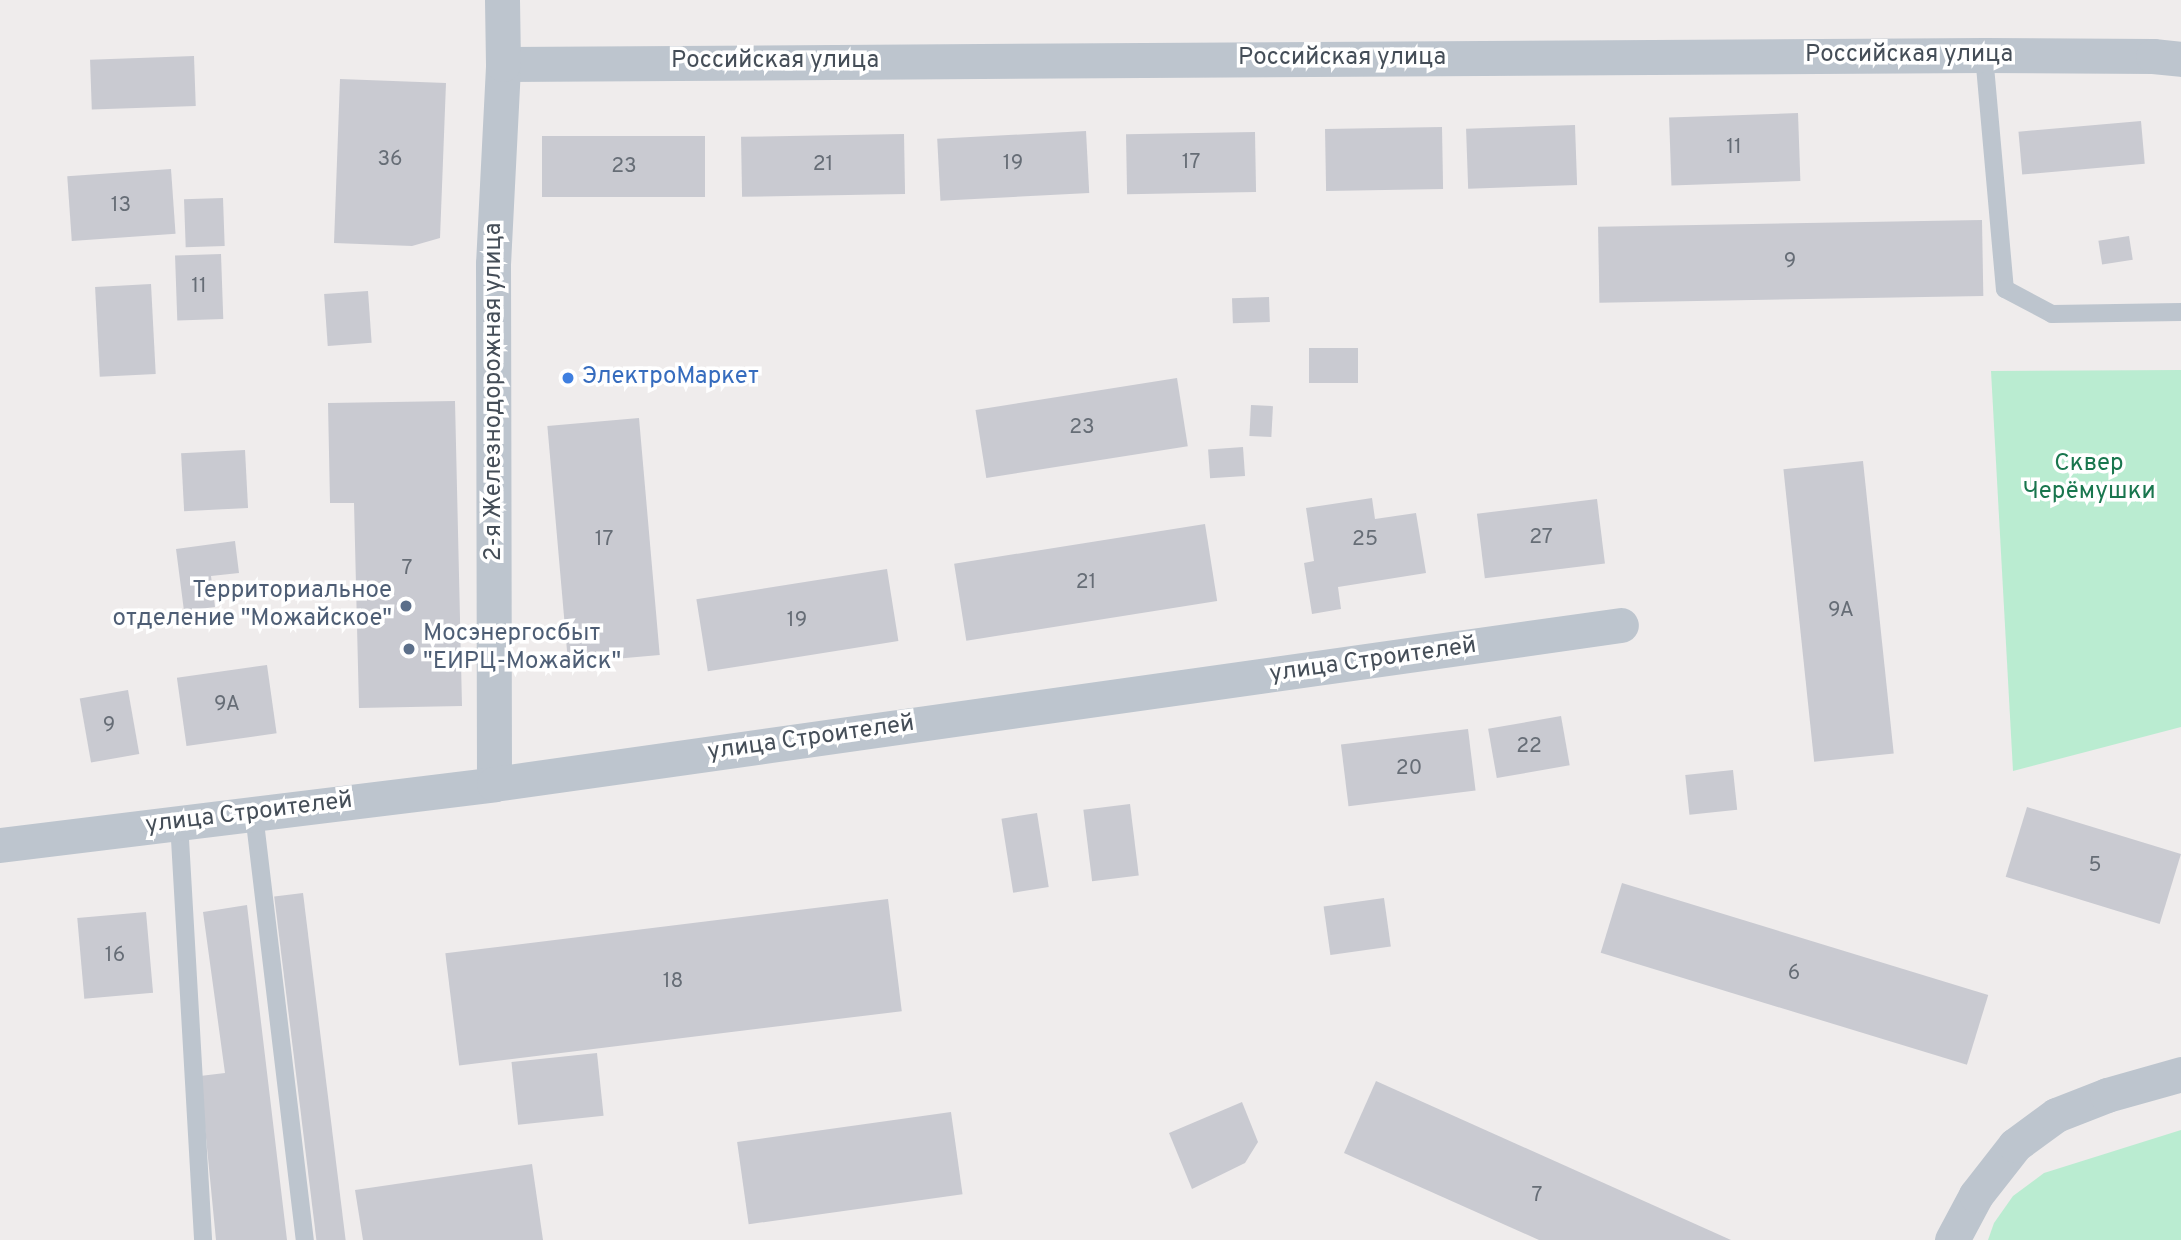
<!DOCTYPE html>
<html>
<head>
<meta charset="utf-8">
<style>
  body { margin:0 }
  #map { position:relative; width:2181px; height:1240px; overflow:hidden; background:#efecec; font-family:Overpass,sans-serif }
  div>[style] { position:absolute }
  .green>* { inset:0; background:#baecd1 }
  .building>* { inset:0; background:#c9cad1; transform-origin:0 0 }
  .lane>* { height:18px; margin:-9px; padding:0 9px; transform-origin:9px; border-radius:9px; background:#bdc5ce }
  .street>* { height:35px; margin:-17.5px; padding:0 17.5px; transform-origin:17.5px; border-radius:17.5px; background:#bdc5ce }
  .dots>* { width:19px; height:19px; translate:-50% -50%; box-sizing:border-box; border:4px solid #fff; border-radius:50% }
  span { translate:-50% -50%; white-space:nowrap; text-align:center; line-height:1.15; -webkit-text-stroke:7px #fff; paint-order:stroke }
  .number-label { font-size:21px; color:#666d76 }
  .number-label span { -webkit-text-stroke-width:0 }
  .street-label { font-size:24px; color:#454e58 }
  .shop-label { font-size:24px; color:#366cbe }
  .left { translate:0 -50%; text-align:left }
  .park-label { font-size:24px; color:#19764e }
  .service-label { font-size:24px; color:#4e5e75 }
  .right { translate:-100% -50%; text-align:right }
</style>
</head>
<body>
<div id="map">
  <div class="green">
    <i style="clip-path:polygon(2181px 370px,2181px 727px,2013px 771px,1991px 371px)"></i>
    <i style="clip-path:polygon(2181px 1130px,2181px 1240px,1988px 1240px,1994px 1223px,2013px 1196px,2044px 1173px)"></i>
  </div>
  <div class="building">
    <i style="left:194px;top:56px;width:50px;height:104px;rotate:88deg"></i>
    <i style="clip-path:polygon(340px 79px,446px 83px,440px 238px,412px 246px,334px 243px)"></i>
    <i style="left:1798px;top:113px;width:68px;height:129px;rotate:88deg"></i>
    <i style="left:2141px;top:121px;width:43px;height:123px;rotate:85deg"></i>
    <i style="left:1575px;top:125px;width:60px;height:109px;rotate:88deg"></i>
    <i style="left:1442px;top:127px;width:62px;height:117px;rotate:89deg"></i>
    <i style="left:1086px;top:131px;width:62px;height:149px;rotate:87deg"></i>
    <i style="left:1255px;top:132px;width:60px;height:129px;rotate:89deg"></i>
    <i style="left:904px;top:134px;width:60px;height:163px;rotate:89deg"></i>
    <i style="left:705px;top:136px;width:61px;height:163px;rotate:90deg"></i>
    <i style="left:171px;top:169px;width:65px;height:104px;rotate:86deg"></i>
    <i style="left:223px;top:198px;width:48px;height:39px;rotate:88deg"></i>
    <i style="left:1982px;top:220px;width:76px;height:384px;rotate:89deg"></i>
    <i style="left:2129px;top:236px;width:24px;height:31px;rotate:81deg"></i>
    <i style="left:221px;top:254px;width:65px;height:46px;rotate:88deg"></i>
    <i style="left:151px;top:284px;width:90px;height:56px;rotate:87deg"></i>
    <i style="left:368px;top:291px;width:52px;height:44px;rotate:86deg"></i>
    <i style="left:1269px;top:297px;width:25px;height:37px;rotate:88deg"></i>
    <i style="left:1309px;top:348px;width:49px;height:35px"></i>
    <i style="left:1177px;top:378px;width:69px;height:204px;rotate:81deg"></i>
    <i style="clip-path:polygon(455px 401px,462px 706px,359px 708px,354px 503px,330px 503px,328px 403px)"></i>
    <i style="left:1251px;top:405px;width:22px;height:31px;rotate:3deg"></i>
    <i style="left:639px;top:418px;width:238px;height:92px;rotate:85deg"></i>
    <i style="left:1243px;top:447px;width:29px;height:35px;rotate:86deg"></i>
    <i style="left:245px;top:450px;width:58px;height:64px;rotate:87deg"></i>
    <i style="left:1863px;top:461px;width:294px;height:80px;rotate:84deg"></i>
    <i style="clip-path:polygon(1372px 498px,1375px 519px,1416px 513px,1426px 573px,1338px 587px,1341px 609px,1312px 614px,1304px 563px,1314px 561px,1306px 508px)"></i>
    <i style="left:1597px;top:499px;width:65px;height:121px;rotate:83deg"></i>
    <i style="left:1205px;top:524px;width:78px;height:254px;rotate:81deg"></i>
    <i style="clip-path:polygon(235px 541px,239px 573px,211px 576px,215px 607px,184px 611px,176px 549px)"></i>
    <i style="left:887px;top:569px;width:73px;height:193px;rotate:81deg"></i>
    <i style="left:267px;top:665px;width:69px;height:91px;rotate:82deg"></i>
    <i style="left:128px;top:690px;width:65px;height:49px;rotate:80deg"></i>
    <i style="left:1561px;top:716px;width:50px;height:74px;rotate:80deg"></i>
    <i style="left:1468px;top:729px;width:62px;height:128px;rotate:83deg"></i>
    <i style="left:1733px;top:770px;width:40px;height:48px;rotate:84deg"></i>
    <i style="left:1130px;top:804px;width:72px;height:47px;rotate:83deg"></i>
    <i style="left:2027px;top:807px;width:161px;height:73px;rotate:17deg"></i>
    <i style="left:1037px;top:813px;width:75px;height:36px;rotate:81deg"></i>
    <i style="left:1622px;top:883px;width:383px;height:73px;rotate:17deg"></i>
    <i style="left:303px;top:893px;width:350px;height:29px;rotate:83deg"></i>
    <i style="left:1384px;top:898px;width:49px;height:61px;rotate:82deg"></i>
    <i style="left:888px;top:899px;width:113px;height:446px;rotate:83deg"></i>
    <i style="clip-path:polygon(247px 905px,287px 1240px,216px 1240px,200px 1076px,225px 1073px,203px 912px)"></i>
    <i style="left:146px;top:912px;width:81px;height:69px;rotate:85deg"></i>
    <i style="left:597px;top:1053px;width:63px;height:86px;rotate:84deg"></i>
    <i style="clip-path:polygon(1376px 1081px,1731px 1240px,1539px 1240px,1344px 1153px)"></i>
    <i style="clip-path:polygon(1242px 1102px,1258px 1142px,1245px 1163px,1192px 1189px,1169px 1133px)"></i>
    <i style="left:951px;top:1112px;width:83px;height:216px;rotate:82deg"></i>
    <i style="clip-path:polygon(532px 1164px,543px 1240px,363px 1240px,355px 1190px)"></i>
  </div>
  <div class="lane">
    <i style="left:1984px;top:55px;width:235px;rotate:84.9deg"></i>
    <i style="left:2005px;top:289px;width:53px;rotate:28deg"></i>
    <i style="left:2052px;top:314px;width:129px;rotate:-0.9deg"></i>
    <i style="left:254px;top:814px;width:429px;rotate:83.2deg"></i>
    <i style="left:179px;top:822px;width:419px;rotate:86.7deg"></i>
  </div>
  <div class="street">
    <i style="left:503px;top:64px;width:1481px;rotate:-0.35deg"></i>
    <i style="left:1984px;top:55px;width:169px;rotate:0.3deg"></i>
    <i style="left:2153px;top:56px;width:28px;rotate:6deg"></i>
    <i style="left:494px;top:784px;width:520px;rotate:-90.11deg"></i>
    <i style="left:493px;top:264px;width:200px;rotate:-87.1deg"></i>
    <i style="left:503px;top:64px;width:64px;rotate:-90.9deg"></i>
    <i style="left:0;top:845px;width:498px;rotate:-7deg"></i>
    <i style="left:494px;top:784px;width:1138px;rotate:-8.03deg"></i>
    <i style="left:1952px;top:1240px;width:51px;rotate:-61.9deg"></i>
    <i style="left:1976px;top:1195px;width:63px;rotate:-52deg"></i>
    <i style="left:2015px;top:1145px;width:51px;rotate:-36.2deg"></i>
    <i style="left:2056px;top:1115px;width:55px;rotate:-21.4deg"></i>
    <i style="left:2107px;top:1095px;width:77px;rotate:-15.8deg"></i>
  </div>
  <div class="dots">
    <i style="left:568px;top:378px;background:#3f7fe0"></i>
    <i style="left:406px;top:606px;background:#5c6f8a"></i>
    <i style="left:409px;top:649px;background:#5c6f8a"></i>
  </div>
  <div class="number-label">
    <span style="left:1734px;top:148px">11</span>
    <span style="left:390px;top:160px">36</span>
    <span style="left:1191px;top:163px">17</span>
    <span style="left:1013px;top:164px">19</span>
    <span style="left:823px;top:165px">21</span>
    <span style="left:624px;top:167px">23</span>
    <span style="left:121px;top:206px">13</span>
    <span style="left:1790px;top:262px">9</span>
    <span style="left:199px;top:287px">11</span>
    <span style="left:1082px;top:428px">23</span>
    <span style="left:1541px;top:538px">27</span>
    <span style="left:604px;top:540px">17</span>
    <span style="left:1365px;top:540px">25</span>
    <span style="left:407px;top:569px">7</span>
    <span style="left:1086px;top:583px">21</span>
    <span style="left:1841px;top:611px">9А</span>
    <span style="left:797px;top:621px">19</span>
    <span style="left:227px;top:705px">9А</span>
    <span style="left:109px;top:726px">9</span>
    <span style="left:1529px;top:747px">22</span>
    <span style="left:1409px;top:769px">20</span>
    <span style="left:2095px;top:866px">5</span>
    <span style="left:115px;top:956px">16</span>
    <span style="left:1794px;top:974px">6</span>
    <span style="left:673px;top:982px">18</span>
    <span style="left:1537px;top:1196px">7</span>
  </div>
  <div class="street-label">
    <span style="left:1909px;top:56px">Российская улица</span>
    <span style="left:1342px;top:59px">Российская улица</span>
    <span style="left:775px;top:62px">Российская улица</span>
    <span style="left:495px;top:392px;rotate:-90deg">2-я Железнодорожная улица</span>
    <span style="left:1373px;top:661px;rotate:-8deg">улица Строителей</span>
    <span style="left:811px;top:739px;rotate:-8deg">улица Строителей</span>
    <span style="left:249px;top:814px;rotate:-7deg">улица Строителей</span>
  </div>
  <div class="shop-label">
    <span class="left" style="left:582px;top:378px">ЭлектроМаркет</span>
  </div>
  <div class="park-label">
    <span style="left:2089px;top:479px">Сквер<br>Черёмушки</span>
  </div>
  <div class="service-label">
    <span class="right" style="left:392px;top:606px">Территориальное<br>отделение "Можайское"</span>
    <span class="left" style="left:423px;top:649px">Мосэнергосбыт<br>"ЕИРЦ-Можайск"</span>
  </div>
</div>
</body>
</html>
